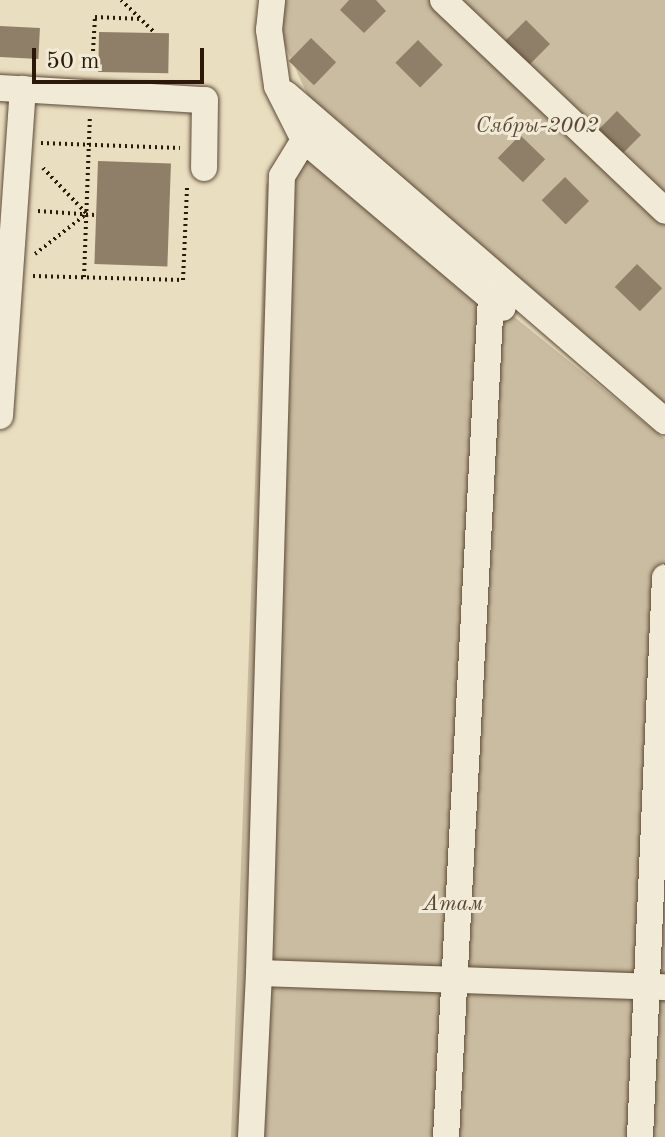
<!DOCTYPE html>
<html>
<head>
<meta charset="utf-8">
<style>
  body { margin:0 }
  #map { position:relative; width:665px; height:1137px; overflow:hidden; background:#eadec0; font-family:"Old Standard TT",serif }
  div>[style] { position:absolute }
  .green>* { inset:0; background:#cabca1 }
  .building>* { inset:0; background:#8f7f68; transform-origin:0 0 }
  .path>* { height:4px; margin-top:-2px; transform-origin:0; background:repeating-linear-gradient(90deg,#2c1808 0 2px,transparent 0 6px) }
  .roads { filter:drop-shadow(0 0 2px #5c4a36) drop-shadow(0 0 2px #5c4a36) }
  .minor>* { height:26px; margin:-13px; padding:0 13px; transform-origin:13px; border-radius:13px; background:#f1ead6 }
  span { translate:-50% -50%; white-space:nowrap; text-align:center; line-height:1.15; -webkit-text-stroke:6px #f1ead6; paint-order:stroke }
  .park-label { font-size:22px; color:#5b4936; font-style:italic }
  .scale { position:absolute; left:32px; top:48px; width:172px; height:36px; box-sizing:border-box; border:4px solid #2c1808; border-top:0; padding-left:10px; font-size:24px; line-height:28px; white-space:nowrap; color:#2c1808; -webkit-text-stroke:6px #f1ead6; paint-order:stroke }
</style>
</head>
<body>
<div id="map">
  <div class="green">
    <i style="clip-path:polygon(281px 0,665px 0,665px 407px,308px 96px,277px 28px)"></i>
    <i style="clip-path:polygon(306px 125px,475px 285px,665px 439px,665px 1137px,231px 1137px,266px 185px)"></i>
  </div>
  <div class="building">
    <i style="clip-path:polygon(349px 0,376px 0,386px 11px,364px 33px,340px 10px)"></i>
    <i style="left:526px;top:20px;width:34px;height:33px;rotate:45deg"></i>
    <i style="left:0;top:26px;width:40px;height:31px;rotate:3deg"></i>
    <i style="left:99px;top:32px;width:70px;height:40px;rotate:1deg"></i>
    <i style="left:311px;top:38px;width:35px;height:32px;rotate:44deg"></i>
    <i style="left:418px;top:40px;width:35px;height:32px;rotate:45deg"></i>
    <i style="left:617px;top:111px;width:34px;height:32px;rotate:45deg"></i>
    <i style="left:520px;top:135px;width:35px;height:32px;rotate:44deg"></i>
    <i style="left:98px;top:161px;width:73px;height:103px;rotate:2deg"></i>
    <i style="left:565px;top:177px;width:34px;height:33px;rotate:45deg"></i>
    <i style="left:637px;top:264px;width:35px;height:32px;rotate:44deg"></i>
  </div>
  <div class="path">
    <i style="left:121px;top:0;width:47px;rotate:44.1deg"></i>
    <i style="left:92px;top:69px;width:52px;rotate:-86.7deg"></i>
    <i style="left:95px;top:17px;width:46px;rotate:2.5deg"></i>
    <i style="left:41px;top:143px;width:139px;rotate:2.1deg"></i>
    <i style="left:43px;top:168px;width:62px;rotate:46.3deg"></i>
    <i style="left:38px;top:211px;width:57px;rotate:4deg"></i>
    <i style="left:35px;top:254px;width:63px;rotate:-38deg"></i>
    <i style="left:33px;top:276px;width:150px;rotate:1.5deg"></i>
    <i style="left:183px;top:280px;width:93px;rotate:-87.5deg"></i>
    <i style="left:84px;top:277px;width:160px;rotate:-87.9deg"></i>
  </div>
  <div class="roads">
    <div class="minor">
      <i style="left:443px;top:0;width:306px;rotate:43.5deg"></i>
      <i style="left:0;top:88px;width:205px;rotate:3.4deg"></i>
      <i style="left:205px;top:100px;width:68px;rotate:90.8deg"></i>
      <i style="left:286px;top:94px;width:501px;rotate:40.79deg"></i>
      <i style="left:304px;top:140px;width:260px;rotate:40.2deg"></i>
      <i style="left:0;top:416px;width:328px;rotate:-86deg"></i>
      <i style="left:259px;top:973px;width:797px;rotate:-88.35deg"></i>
      <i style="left:282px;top:176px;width:42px;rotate:-58.6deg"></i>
      <i style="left:304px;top:140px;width:60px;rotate:-116.6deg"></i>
      <i style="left:277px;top:86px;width:57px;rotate:-98.1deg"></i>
      <i style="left:269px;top:30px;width:30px;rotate:-84deg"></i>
      <i style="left:251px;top:1137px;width:164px;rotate:-87.2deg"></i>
      <i style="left:259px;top:973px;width:406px;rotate:2deg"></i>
      <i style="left:446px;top:1137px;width:840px;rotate:-86.93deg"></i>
      <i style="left:640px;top:1137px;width:560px;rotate:-87.44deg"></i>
    </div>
  </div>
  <div class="park-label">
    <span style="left:537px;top:127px">Сябры-2002</span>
    <span style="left:453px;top:905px">Атам</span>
  </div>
  <div class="scale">50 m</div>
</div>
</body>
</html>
